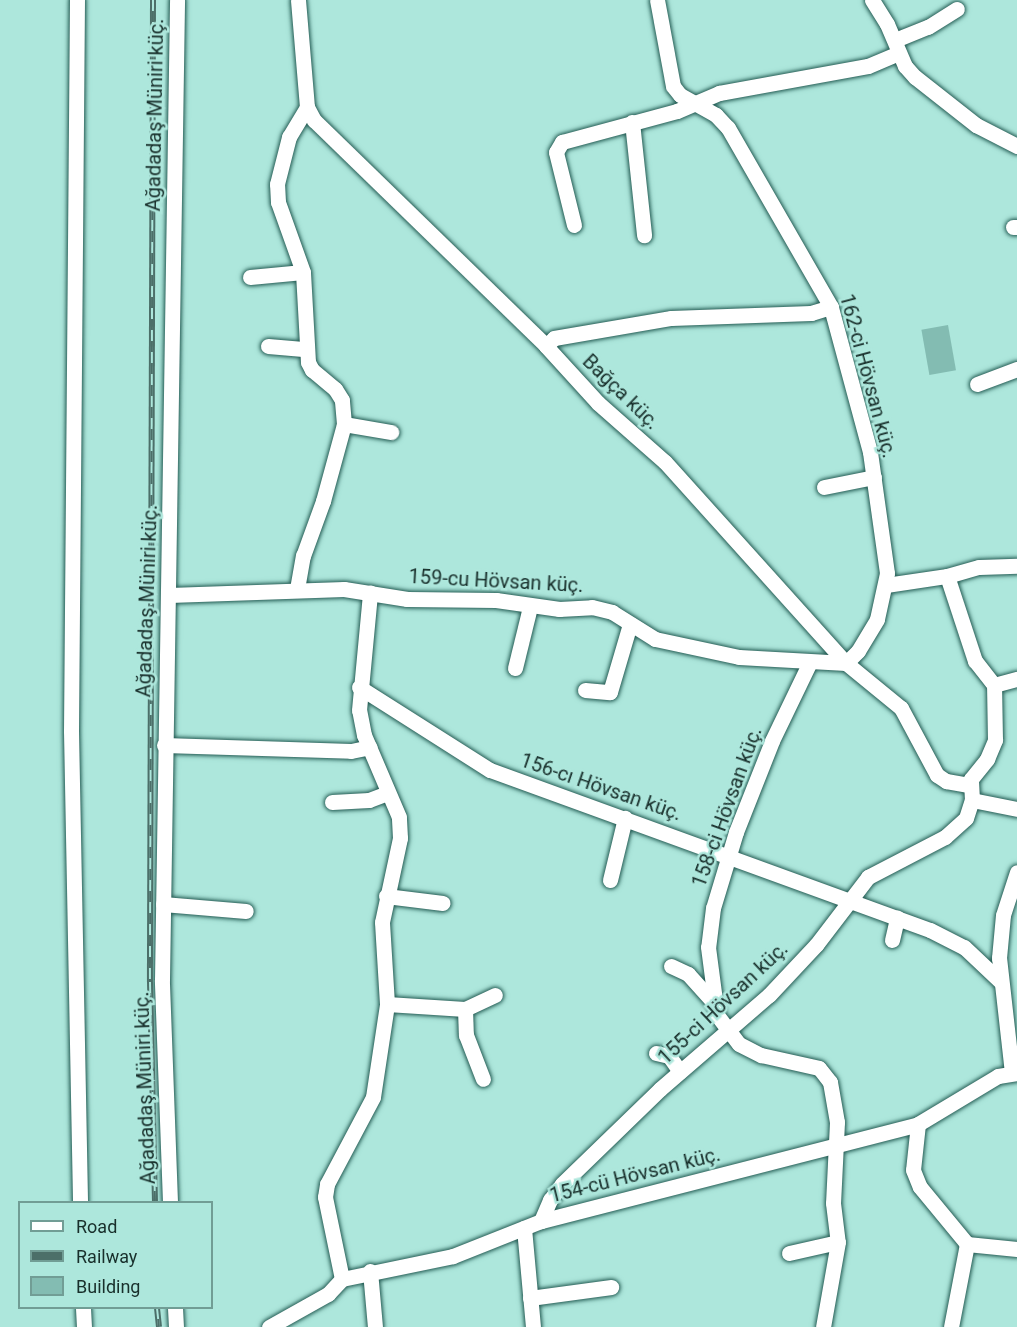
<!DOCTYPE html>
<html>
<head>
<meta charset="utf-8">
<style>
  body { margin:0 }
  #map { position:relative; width:1017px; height:1327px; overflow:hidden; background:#ade7dc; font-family:Roboto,sans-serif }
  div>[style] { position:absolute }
  .building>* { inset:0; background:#83bcb2; transform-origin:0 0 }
  .roads { filter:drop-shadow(0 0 2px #245c54) drop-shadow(0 0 2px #245c54) }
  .minor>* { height:15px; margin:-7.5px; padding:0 7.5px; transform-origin:7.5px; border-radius:7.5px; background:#fff }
  .rail>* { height:6px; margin-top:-3px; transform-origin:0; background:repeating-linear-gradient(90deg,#ade7dc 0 11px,#4c6f69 0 22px); box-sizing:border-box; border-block:2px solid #4c6f69 }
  span { translate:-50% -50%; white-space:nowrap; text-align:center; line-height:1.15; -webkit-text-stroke:5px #ade7dc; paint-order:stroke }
  .street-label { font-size:20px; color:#182f2b }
  .legend { position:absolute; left:18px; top:1201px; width:195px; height:108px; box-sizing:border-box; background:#ade7dc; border:2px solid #719d95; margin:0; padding:8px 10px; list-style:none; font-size:18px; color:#182f2b }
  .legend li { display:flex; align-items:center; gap:12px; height:30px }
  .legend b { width:30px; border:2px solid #719d95 }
</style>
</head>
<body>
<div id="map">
  <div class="building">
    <i style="left:948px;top:325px;width:46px;height:27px;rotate:80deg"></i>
  </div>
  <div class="roads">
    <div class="minor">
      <i style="left:77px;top:0;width:731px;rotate:90.47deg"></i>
      <i style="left:71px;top:731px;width:471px;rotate:88.9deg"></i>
      <i style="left:298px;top:0;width:107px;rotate:85.2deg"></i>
      <i style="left:307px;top:107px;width:15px;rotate:62deg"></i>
      <i style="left:314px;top:120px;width:324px;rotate:44.2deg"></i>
      <i style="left:546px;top:346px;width:77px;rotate:47.6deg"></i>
      <i style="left:598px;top:403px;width:89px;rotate:41.4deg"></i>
      <i style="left:665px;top:462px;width:270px;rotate:48deg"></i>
      <i style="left:846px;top:663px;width:71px;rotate:39.3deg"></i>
      <i style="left:901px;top:708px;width:76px;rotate:61.8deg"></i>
      <i style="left:937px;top:775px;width:11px;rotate:34deg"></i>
      <i style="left:946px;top:781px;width:23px;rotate:10deg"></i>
      <i style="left:872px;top:0;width:28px;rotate:58deg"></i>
      <i style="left:887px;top:24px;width:46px;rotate:66.8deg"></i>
      <i style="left:905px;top:66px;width:15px;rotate:48deg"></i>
      <i style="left:915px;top:77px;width:78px;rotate:38.2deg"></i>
      <i style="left:976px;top:125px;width:46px;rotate:27.1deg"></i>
      <i style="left:895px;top:40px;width:35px;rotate:-22deg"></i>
      <i style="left:928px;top:27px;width:34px;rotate:-32deg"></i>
      <i style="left:632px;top:122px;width:114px;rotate:83.9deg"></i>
      <i style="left:574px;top:225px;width:75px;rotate:-103.9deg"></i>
      <i style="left:556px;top:152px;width:12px;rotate:-59deg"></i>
      <i style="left:562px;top:142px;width:119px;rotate:-15.1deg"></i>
      <i style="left:677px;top:111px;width:46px;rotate:-23.2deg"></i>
      <i style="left:719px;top:93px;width:151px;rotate:-10.3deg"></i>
      <i style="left:868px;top:66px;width:33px;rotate:-23deg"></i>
      <i style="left:1013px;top:227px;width:4px"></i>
      <i style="left:250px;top:277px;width:53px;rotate:-5.4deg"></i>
      <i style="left:268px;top:346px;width:38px;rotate:5deg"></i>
      <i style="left:546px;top:346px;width:11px;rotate:-45deg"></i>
      <i style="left:554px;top:338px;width:119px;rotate:-9.7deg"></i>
      <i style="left:671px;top:318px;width:140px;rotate:-2deg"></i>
      <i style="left:811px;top:313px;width:21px;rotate:-17deg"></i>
      <i style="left:977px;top:384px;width:43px;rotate:-20.6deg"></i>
      <i style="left:344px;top:424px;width:48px;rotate:9.7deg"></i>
      <i style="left:824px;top:487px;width:51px;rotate:-11.3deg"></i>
      <i style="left:886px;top:585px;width:62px;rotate:-8.4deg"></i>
      <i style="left:947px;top:576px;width:33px;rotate:-16deg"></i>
      <i style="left:979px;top:567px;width:38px;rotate:-2deg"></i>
      <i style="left:297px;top:589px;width:34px;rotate:-80deg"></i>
      <i style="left:303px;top:556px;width:59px;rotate:-70deg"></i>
      <i style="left:323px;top:501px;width:80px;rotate:-74.7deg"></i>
      <i style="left:344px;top:424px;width:24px;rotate:-95deg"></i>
      <i style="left:342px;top:400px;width:13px;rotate:-122deg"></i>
      <i style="left:335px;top:389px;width:30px;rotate:-140deg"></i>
      <i style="left:312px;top:370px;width:9px;rotate:-117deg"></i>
      <i style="left:308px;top:362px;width:90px;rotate:-93.2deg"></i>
      <i style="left:303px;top:272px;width:74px;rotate:-109.7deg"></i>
      <i style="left:278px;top:202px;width:18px;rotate:-93deg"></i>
      <i style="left:277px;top:184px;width:49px;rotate:-75.7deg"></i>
      <i style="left:289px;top:137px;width:35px;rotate:-59deg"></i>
      <i style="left:169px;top:595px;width:175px;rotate:-2deg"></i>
      <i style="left:344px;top:589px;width:64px;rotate:9deg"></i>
      <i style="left:407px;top:599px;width:89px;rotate:0.6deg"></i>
      <i style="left:496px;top:600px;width:64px;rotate:8.1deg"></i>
      <i style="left:559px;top:609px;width:33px;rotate:-3deg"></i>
      <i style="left:592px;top:607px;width:21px;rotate:14deg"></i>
      <i style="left:612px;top:612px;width:51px;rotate:32.1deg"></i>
      <i style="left:655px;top:639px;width:86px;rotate:12.1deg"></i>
      <i style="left:739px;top:657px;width:107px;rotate:3.2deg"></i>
      <i style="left:846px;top:663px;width:17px;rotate:-45deg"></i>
      <i style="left:858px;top:651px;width:37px;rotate:-59deg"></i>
      <i style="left:877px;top:619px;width:47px;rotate:-77.7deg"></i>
      <i style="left:887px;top:573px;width:122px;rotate:-98deg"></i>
      <i style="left:870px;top:452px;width:150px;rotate:-105.1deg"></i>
      <i style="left:831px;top:307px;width:207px;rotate:-119.9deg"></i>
      <i style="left:728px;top:128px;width:18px;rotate:-133deg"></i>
      <i style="left:716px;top:115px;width:41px;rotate:-150.9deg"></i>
      <i style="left:680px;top:95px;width:11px;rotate:-128deg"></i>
      <i style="left:673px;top:86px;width:87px;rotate:-100.5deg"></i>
      <i style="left:809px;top:664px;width:85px;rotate:115.7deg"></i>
      <i style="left:772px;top:741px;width:98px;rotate:111.6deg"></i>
      <i style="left:736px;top:832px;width:79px;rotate:106.8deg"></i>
      <i style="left:713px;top:908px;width:39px;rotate:97deg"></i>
      <i style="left:708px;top:947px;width:69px;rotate:82.5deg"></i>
      <i style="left:717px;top:1015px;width:36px;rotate:53deg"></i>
      <i style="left:739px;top:1044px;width:25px;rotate:27deg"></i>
      <i style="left:761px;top:1055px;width:59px;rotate:12.6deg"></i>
      <i style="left:819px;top:1068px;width:18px;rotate:52deg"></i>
      <i style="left:830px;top:1082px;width:41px;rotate:80.1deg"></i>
      <i style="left:837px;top:1122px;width:81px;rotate:92.8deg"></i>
      <i style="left:833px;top:1203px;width:39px;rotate:83deg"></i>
      <i style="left:838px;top:1242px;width:86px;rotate:100deg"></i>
      <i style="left:515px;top:668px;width:63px;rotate:-76.2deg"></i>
      <i style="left:994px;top:685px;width:24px;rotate:-15deg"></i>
      <i style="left:359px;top:687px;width:155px;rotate:32.4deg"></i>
      <i style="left:490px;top:770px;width:468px;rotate:20deg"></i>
      <i style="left:930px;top:930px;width:38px;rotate:27deg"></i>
      <i style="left:964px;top:947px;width:51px;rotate:43.4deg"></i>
      <i style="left:585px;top:690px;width:25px;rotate:5deg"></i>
      <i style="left:610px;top:692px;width:71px;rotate:-73.6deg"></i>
      <i style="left:164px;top:745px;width:187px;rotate:1.8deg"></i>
      <i style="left:351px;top:751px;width:19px;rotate:-12deg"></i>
      <i style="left:972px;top:800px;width:46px;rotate:11.3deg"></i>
      <i style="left:332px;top:802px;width:37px;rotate:-3deg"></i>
      <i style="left:369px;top:800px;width:19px;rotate:-21deg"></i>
      <i style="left:610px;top:880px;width:64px;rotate:-76.4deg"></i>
      <i style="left:386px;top:896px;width:57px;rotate:7deg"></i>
      <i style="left:163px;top:904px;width:83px;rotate:4.8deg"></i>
      <i style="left:892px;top:940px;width:23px;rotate:-77deg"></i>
      <i style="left:671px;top:966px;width:19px;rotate:25deg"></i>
      <i style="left:688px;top:974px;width:38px;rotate:48deg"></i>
      <i style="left:387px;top:1004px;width:78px;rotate:3.7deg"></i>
      <i style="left:465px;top:1009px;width:33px;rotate:-25deg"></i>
      <i style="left:465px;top:1009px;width:26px;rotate:88deg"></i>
      <i style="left:466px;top:1035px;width:47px;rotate:68.9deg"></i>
      <i style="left:656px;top:1053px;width:13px;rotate:13deg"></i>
      <i style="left:669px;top:1056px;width:19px;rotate:55deg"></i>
      <i style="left:1012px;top:1073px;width:116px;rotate:-96.4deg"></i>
      <i style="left:999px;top:958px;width:43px;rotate:-84.7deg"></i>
      <i style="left:1003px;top:915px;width:45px;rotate:-72deg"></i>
      <i style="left:918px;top:1124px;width:46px;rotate:96.2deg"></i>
      <i style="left:913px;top:1170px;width:18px;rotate:68deg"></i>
      <i style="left:920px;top:1187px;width:74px;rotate:50.5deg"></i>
      <i style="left:967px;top:1244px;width:50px;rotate:5.7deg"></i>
      <i style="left:170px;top:1202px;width:222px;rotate:-92.1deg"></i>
      <i style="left:162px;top:980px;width:980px;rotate:-89.12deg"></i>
      <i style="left:541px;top:1221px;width:23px;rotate:-67deg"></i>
      <i style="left:550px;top:1200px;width:20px;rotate:-53deg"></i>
      <i style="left:562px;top:1184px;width:136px;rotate:-44.1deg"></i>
      <i style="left:660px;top:1089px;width:144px;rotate:-40.8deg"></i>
      <i style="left:769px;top:995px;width:69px;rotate:-46.8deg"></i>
      <i style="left:816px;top:945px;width:86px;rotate:-52.6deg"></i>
      <i style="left:868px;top:877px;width:87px;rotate:-27.5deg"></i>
      <i style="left:945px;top:837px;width:28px;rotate:-42deg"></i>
      <i style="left:966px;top:818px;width:19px;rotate:-72deg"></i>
      <i style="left:972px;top:800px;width:21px;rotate:-93deg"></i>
      <i style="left:971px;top:779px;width:26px;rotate:-51deg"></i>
      <i style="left:987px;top:759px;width:21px;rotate:-67deg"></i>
      <i style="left:995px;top:740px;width:55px;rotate:-91deg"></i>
      <i style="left:994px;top:685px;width:31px;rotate:-128deg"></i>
      <i style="left:975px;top:661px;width:89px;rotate:-108.2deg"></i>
      <i style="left:524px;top:1228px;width:99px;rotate:84.8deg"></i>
      <i style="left:789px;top:1253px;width:50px;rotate:-12.7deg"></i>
      <i style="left:370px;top:1271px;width:56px;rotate:84.9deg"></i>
      <i style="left:342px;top:1279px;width:84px;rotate:-101.7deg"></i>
      <i style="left:325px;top:1197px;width:13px;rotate:-81deg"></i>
      <i style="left:327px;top:1184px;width:98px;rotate:-62.1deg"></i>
      <i style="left:373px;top:1097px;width:94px;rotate:-81.4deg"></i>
      <i style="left:387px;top:1004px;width:82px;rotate:-93.5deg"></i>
      <i style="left:382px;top:922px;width:86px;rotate:-77.9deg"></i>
      <i style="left:400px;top:838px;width:21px;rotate:-93deg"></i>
      <i style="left:399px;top:817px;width:89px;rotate:-113.1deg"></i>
      <i style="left:364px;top:735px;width:25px;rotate:-101deg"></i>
      <i style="left:359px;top:710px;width:118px;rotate:-84.6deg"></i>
      <i style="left:530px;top:1298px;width:82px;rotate:-7.7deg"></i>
      <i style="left:83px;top:1308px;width:19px;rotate:87deg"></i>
      <i style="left:175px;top:1308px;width:19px;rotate:87deg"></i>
      <i style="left:269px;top:1327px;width:68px;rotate:-29.2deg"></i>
      <i style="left:328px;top:1294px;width:21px;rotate:-47deg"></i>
      <i style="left:342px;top:1279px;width:113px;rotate:-11.7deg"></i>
      <i style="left:453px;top:1256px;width:95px;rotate:-21.7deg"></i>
      <i style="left:541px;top:1221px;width:389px;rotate:-14.4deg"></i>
      <i style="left:918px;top:1124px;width:93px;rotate:-31deg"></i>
      <i style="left:998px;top:1076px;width:19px;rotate:-9deg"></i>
      <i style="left:951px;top:1327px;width:85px;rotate:-79.1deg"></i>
    </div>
  </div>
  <div class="rail">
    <i style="left:153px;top:0;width:982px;rotate:90.18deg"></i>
    <i style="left:150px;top:982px;width:220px;rotate:88.7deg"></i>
    <i style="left:157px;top:1308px;width:19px;rotate:84deg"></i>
  </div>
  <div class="street-label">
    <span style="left:155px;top:115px;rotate:-89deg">Ağadadaş Müniri küç.</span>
    <span style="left:868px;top:376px;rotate:75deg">162-ci Hövsan küç.</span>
    <span style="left:621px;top:392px;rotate:44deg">Bağça küç.</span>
    <span style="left:496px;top:581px;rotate:3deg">159-cu Hövsan küç.</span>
    <span style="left:147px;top:601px;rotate:-88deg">Ağadadaş Müniri küç.</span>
    <span style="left:601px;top:787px;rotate:19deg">156-cı Hövsan küç.</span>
    <span style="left:727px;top:807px;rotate:-70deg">158-ci Hövsan küç.</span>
    <span style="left:723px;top:1003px;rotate:-43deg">155-ci Hövsan küç.</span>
    <span style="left:145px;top:1088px;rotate:-92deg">Ağadadaş Müniri küç.</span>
    <span style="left:635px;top:1175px;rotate:-14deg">154-cü Hövsan küç.</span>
  </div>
  <ul class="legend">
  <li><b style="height:8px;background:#fff"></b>Road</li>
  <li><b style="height:8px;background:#4c6f69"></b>Railway</li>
  <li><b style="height:16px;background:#83bcb2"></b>Building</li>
  </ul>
</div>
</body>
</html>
